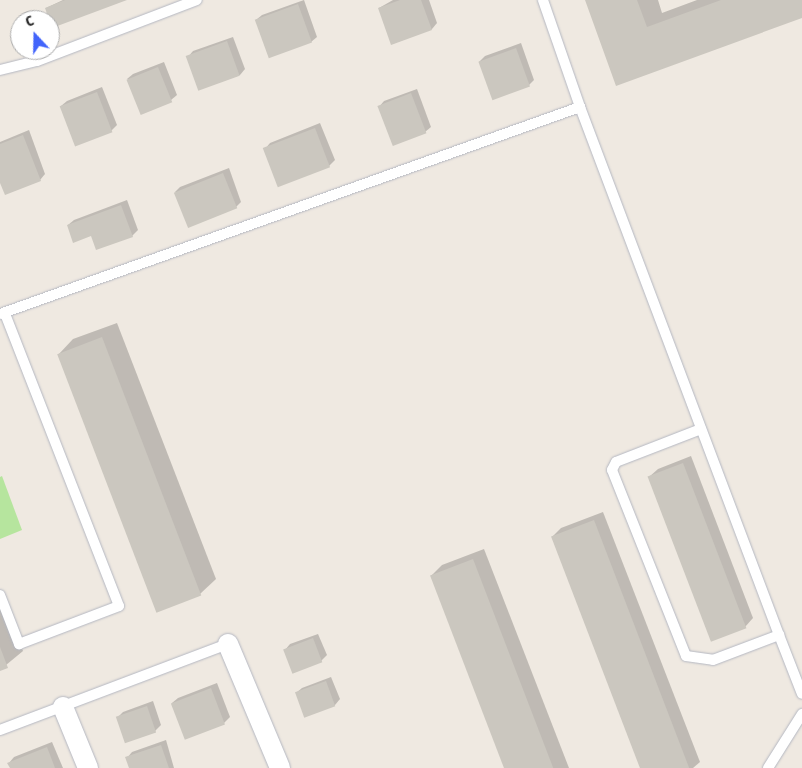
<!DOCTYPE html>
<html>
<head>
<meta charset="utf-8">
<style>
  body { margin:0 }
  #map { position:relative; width:802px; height:768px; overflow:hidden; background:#efe9e1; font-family:"Fira Sans Condensed",sans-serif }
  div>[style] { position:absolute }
  .green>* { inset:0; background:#b6e59e }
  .shadow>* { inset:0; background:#0003 }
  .building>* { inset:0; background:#cbc7bf; transform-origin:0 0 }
  .roads { filter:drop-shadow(0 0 1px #b4b7c1) drop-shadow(0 0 1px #b4b7c1) }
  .service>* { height:10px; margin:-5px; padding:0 5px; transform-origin:5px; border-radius:5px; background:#fff }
  .minor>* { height:20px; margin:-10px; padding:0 10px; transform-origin:10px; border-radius:10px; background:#fff }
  span { translate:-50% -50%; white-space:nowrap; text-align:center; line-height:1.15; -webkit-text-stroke:4px #fff; paint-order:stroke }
  .north { position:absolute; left:10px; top:10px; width:50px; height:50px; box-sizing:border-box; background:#fff; border:1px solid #ababab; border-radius:50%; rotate:339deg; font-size:14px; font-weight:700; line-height:20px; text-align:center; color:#2e2e2e }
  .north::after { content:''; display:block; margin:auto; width:18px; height:22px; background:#4264fb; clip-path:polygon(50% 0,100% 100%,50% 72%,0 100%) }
</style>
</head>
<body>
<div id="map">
  <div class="green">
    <i style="clip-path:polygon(2px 476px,22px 530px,0 539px,0 477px)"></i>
  </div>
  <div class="shadow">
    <i style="clip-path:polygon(63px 0,124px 0,46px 8px)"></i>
    <i style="clip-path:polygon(304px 0,317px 37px,311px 42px,256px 20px,262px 15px)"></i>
    <i style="clip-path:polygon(393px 0,429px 0,437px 23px,432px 29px,392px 44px,379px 8px)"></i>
    <i style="clip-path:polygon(586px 0,658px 0,662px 13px,697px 0,802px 0,802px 17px,617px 84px)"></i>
    <i style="clip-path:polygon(233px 37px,245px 69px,240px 75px,200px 89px,188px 57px,193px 51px)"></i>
    <i style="clip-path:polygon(521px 43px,534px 80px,529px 85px,479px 62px,485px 56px)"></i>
    <i style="clip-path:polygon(164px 62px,177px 95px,171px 100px,127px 79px,133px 74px)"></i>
    <i style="clip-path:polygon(102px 87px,117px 125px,111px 131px,61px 106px,67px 101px)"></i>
    <i style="clip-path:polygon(417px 89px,431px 127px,425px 132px,379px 107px,384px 101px)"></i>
    <i style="clip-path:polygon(320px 123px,335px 160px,329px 166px,265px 149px,270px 143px)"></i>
    <i style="clip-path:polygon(29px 130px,45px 174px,40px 180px,0 179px,0 142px)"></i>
    <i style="clip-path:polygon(229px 168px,241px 202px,236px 207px,175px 192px,180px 187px)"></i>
    <i style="clip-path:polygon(127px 200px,138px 230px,132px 236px,92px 235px,68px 225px,74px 220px)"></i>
    <i style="clip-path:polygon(117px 323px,216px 579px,200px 594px,58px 355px,73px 339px)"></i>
    <i style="clip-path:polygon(691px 456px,753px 618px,745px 627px,649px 477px,658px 469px)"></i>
    <i style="clip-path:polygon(603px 512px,700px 762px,693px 768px,642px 768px,552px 537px,561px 528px)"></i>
    <i style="clip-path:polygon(484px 549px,569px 768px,506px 768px,431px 576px,442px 565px)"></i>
    <i style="clip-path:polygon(0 594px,23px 651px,0 670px)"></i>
    <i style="clip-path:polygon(318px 634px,327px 655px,321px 661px,285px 650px,290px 644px)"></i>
    <i style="clip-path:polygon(331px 677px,340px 699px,335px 705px,305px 716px,296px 693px,302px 688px)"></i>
    <i style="clip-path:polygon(217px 683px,230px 717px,224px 723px,172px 703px,178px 698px)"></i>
    <i style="clip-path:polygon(153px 701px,161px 725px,155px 731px,117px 718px,123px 712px)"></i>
    <i style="clip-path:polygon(166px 740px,174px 768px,131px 768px,127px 758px,132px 752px)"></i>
    <i style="clip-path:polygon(52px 742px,63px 768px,11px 768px,9px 763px,14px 757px)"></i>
  </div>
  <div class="building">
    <i style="clip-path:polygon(65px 0,127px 0,52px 28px,45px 8px)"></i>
    <i style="clip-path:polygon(400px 0,421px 0,432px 30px,391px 45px,378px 8px)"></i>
    <i style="clip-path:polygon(585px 0,637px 0,647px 27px,721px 0,802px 0,802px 18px,616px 86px)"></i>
    <i style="left:298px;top:4px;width:41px;height:46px;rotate:70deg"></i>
    <i style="left:227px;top:41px;width:37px;height:44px;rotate:70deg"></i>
    <i style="left:516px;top:48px;width:41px;height:40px;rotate:70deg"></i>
    <i style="left:158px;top:67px;width:38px;height:34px;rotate:68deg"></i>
    <i style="left:97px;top:92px;width:43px;height:40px;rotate:69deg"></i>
    <i style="left:411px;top:93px;width:43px;height:36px;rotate:69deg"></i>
    <i style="left:315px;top:128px;width:42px;height:56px;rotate:69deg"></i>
    <i style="clip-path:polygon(23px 135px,41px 181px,5px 195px,0 183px,0 144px)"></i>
    <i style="left:223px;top:173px;width:38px;height:53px;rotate:68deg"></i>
    <i style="clip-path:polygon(121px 205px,133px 237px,96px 250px,91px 236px,73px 243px,67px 225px)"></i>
    <i style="left:102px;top:337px;width:277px;height:48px;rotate:69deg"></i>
    <i style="left:683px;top:463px;width:177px;height:38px;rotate:69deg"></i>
    <i style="left:594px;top:520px;width:266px;height:46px;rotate:69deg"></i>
    <i style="left:473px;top:559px;width:224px;height:46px;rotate:69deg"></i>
    <i style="left:313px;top:638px;width:26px;height:32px;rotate:69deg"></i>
    <i style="clip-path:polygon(0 647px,8px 668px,0 671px)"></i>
    <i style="left:326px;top:681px;width:27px;height:33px;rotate:70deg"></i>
    <i style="left:211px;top:688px;width:39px;height:43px;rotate:69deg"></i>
    <i style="left:147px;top:706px;width:28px;height:33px;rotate:71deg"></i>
    <i style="clip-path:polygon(161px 745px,169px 768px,129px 768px,125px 757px)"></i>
    <i style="clip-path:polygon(47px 747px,55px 768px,10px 768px,7px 763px)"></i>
  </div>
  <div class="roads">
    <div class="service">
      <i style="left:0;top:70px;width:38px;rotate:-14deg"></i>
      <i style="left:37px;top:61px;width:171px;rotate:-20.9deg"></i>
      <i style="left:580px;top:107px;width:564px;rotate:69.35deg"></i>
      <i style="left:0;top:314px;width:616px;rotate:-19.64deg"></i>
      <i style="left:580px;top:107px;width:113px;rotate:-109.1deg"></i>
      <i style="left:701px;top:429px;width:91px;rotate:158.8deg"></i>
      <i style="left:616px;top:462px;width:9px;rotate:117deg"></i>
      <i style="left:612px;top:470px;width:200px;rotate:68.3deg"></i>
      <i style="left:686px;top:656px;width:27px;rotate:8deg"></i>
      <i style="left:713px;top:660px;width:71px;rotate:-20.7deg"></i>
      <i style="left:779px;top:635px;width:63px;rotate:68.7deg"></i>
      <i style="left:0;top:595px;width:53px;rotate:68.8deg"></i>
      <i style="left:19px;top:644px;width:107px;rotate:-20.8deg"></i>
      <i style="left:119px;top:606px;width:314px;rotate:-111.3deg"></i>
      <i style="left:0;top:730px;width:244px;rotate:-20.7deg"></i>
      <i style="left:768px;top:768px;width:64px;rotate:-57.8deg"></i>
    </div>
    <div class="minor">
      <i style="left:228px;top:644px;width:134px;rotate:67.2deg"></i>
      <i style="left:63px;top:707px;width:66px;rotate:67.7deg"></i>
    </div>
  </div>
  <div class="north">С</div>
</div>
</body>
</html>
